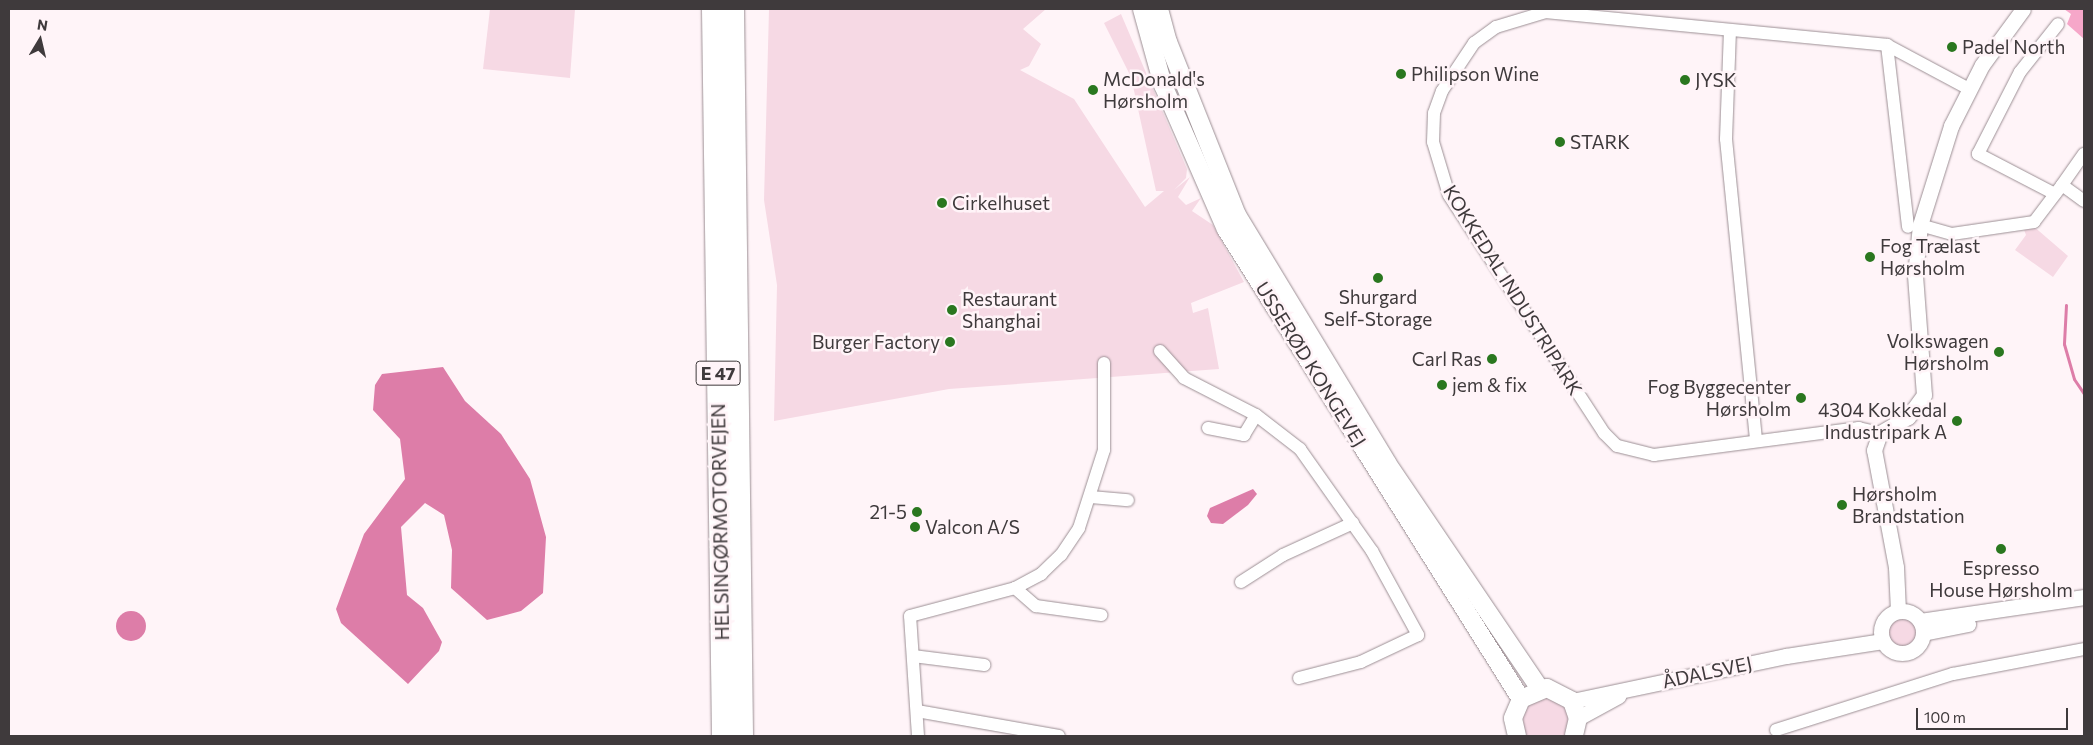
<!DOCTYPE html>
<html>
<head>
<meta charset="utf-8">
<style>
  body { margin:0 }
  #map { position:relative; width:2093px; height:745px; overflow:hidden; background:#fff4f8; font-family:Commissioner,sans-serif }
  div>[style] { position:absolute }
  .green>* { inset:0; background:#f6d9e4 }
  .round { border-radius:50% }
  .forest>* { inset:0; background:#f6a7c9 }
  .water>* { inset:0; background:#dd7da8 }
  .stream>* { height:3px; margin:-1.5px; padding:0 1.5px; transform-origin:1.5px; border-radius:1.5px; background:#dd7da8 }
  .roads { filter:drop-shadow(0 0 1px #9c8f94) drop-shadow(0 0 1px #9c8f94) }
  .minor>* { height:12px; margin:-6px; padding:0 6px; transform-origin:6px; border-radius:6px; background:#fff }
  .tertiary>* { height:15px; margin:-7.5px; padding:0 7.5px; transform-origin:7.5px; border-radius:7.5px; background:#fff }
  .tertiary>.ring { margin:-7.5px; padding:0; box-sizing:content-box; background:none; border:15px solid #fff; border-radius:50% }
  .secondary>* { height:18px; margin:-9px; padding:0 9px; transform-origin:9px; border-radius:9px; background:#fff }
  .motorway>* { height:22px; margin:-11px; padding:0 11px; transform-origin:11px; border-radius:11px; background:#fff }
  .dots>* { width:14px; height:14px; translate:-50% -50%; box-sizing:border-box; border:2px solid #fff4f8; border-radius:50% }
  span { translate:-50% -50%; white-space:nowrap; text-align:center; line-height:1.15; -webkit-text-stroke:5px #fff4f8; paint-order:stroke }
  .shield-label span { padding:1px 4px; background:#fff4f8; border:1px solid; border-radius:4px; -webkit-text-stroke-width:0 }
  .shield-label { font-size:18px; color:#3f3a3c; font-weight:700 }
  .poi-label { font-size:19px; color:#3f3a3c }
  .left { translate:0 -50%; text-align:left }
  .right { translate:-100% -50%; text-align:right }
  .street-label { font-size:19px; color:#3f3a3c }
  .frame { position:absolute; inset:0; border:10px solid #3f3a3c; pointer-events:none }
  .north { position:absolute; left:15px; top:15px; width:50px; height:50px; -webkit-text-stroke:4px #fff4f8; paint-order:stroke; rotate:9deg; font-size:14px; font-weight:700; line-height:20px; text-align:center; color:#3f3a3c }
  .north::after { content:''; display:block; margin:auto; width:18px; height:22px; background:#3f3a3c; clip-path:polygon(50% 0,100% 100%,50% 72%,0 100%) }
  .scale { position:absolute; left:1916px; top:708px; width:152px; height:22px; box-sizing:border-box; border:2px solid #3f3a3c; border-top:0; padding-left:6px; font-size:15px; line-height:18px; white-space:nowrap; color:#3f3a3c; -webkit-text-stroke:4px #fff4f8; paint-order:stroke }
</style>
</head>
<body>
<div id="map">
  <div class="green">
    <i style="clip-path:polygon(490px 9px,575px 9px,570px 78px,483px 69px)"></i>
    <i style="clip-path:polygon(769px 9px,1046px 9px,1023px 29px,1041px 44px,1029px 66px,1020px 70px,1074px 99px,1145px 207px,1164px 191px,1156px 191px,1131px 77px,1104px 23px,1121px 14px,1187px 169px,1186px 178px,1174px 190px,1190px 177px,1178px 197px,1186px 205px,1201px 198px,1192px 211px,1213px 225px,1244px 282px,1191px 303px,1193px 313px,1208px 308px,1219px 369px,949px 389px,774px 421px,777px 285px,764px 200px)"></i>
    <i style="clip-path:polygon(2032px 225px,2068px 256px,2053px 277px,2015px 250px,2026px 235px,2023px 227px)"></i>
    <i class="round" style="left:1887px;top:617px;width:30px;height:30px"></i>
    <i style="clip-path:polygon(1538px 696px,1559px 698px,1571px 715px,1566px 736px,1525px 735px,1522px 711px)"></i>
  </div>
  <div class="forest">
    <i style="clip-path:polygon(2064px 9px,2084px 9px,2084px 39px,2067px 24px,2071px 14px)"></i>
  </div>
  <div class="water">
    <i style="clip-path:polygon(443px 367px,465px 401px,501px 434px,530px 479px,546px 537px,543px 593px,521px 611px,487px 620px,451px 588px,452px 550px,444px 515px,425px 503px,401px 527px,407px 595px,423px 608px,442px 642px,439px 651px,408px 684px,341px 623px,336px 609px,364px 534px,405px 479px,400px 439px,373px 410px,375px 385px,382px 374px)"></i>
    <i style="clip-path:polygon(1253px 489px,1257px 494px,1248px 505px,1223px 524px,1211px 523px,1207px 516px,1210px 508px)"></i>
    <i class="round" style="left:116px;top:611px;width:30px;height:30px"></i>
  </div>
  <div class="stream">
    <i style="left:2066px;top:305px;width:39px;rotate:93deg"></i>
    <i style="left:2064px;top:344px;width:36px;rotate:74deg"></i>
    <i style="left:2074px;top:379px;width:18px;rotate:56deg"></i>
  </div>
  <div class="roads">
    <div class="minor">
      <i style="left:1730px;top:30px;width:109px;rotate:92.1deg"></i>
      <i style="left:1726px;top:139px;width:303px;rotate:84.3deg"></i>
      <i style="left:1887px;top:45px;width:183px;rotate:83.4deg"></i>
      <i style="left:2062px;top:185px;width:38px;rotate:-55deg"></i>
      <i style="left:2055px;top:194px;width:87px;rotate:-152.5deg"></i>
      <i style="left:1978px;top:154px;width:92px;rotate:-62.9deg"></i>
      <i style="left:2020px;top:72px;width:61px;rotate:-51.6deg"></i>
      <i style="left:1920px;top:225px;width:33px;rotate:16deg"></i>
      <i style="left:1952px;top:234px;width:83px;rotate:-8.3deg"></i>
      <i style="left:2034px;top:222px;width:46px;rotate:-52.9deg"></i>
      <i style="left:2062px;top:185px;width:27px;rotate:36deg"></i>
      <i style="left:1160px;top:351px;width:36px;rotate:48deg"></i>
      <i style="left:1184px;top:378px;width:81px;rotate:27.2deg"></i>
      <i style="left:1256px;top:415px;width:56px;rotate:37.7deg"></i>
      <i style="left:1300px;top:449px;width:125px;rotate:54.8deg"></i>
      <i style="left:1372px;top:551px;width:96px;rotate:61.3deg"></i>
      <i style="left:1418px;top:635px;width:63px;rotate:154.7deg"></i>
      <i style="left:1361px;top:662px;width:64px;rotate:165.5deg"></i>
      <i style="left:1208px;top:428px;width:37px;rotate:11deg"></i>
      <i style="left:1244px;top:435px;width:23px;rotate:-59deg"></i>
      <i style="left:1880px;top:433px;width:22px;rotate:-167deg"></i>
      <i style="left:1859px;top:428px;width:207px;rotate:172.5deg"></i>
      <i style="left:1654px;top:455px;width:38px;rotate:-166deg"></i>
      <i style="left:1617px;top:446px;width:18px;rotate:-135deg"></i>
      <i style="left:1604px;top:433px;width:284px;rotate:-123.1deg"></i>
      <i style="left:1449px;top:195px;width:55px;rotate:-106.8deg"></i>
      <i style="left:1433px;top:142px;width:29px;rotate:-88deg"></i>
      <i style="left:1434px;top:113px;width:23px;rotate:-70deg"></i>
      <i style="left:1442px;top:91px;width:58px;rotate:-56.3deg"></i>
      <i style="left:1474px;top:43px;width:27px;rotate:-36deg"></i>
      <i style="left:1496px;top:27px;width:52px;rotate:-16.7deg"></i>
      <i style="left:1546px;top:12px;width:343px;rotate:5.5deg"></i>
      <i style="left:1887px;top:45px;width:93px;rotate:28.2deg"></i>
      <i style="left:1091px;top:497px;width:37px;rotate:5deg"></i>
      <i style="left:1241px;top:582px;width:50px;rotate:-32.7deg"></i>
      <i style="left:1283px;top:555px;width:77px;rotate:-24.6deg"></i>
      <i style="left:1015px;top:588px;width:28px;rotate:41deg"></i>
      <i style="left:1036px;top:606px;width:66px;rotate:7.9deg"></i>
      <i style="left:913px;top:656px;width:72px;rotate:7.2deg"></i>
      <i style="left:917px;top:711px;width:144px;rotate:10deg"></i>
      <i style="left:1776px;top:730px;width:186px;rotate:-17.6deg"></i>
      <i style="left:1953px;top:674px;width:133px;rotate:-10.8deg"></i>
      <i style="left:918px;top:736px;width:120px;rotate:-93.8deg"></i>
      <i style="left:910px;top:616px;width:109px;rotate:-14.9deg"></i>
      <i style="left:1015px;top:588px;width:30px;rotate:-28deg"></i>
      <i style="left:1041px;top:574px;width:28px;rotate:-44deg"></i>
      <i style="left:1061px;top:555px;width:32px;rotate:-56deg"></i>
      <i style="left:1079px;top:528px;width:82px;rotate:-72.2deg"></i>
      <i style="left:1104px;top:450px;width:87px;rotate:-90deg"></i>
    </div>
    <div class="tertiary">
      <i class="ring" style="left:1881px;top:611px;width:27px;height:27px"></i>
      <i style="left:1898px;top:611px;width:44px;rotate:-92.6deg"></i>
      <i style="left:1896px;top:567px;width:119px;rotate:-100.6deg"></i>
      <i style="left:1874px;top:450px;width:18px;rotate:-71deg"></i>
      <i style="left:1880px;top:433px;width:32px;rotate:-30deg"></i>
      <i style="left:1908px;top:417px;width:27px;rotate:-54deg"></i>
      <i style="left:1924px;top:395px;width:120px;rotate:-94.3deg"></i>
      <i style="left:1915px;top:275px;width:50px;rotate:-84.3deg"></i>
      <i style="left:1920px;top:225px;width:104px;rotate:-72.6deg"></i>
      <i style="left:1951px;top:126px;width:68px;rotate:-63.1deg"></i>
      <i style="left:1982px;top:65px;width:69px;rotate:-53.8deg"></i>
      <i style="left:1920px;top:621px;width:166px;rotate:-8.3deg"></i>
      <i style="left:1923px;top:633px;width:46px;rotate:-11.3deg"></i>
      <i style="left:1572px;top:701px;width:219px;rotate:-11.9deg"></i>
      <i style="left:1786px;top:656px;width:98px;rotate:-8.8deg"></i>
      <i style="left:1578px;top:718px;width:46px;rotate:-28.8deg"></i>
    </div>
    <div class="secondary">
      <i style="left:1142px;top:9px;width:79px;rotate:74.6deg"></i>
      <i style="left:1163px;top:85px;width:157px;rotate:66.4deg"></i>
      <i style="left:1226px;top:229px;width:555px;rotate:57.89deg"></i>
      <i style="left:1159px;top:9px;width:34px;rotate:75deg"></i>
      <i style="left:1168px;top:42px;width:186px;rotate:68.3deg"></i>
      <i style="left:1237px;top:215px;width:290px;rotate:58.8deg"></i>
      <i style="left:1387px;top:463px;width:273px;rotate:55.9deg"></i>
      <i style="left:1517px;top:736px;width:18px;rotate:-103deg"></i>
      <i style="left:1513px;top:718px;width:21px;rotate:-67deg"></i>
      <i style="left:1521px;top:699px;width:28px;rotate:-23deg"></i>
      <i style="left:1547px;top:688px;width:28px;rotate:27deg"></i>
      <i style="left:1572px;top:701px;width:18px;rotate:71deg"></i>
      <i style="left:1578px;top:718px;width:18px;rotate:103deg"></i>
    </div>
    <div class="motorway">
      <i style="left:713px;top:9px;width:727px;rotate:89.21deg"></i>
      <i style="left:733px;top:9px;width:727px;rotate:89.29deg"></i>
    </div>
  </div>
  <div class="dots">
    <i style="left:1952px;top:47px;background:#2a771f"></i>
    <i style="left:1401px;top:74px;background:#2a771f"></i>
    <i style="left:1685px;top:80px;background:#2a771f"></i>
    <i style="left:1093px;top:90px;background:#2a771f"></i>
    <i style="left:1560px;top:142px;background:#2a771f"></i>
    <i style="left:942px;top:203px;background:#2a771f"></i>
    <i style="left:1870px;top:257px;background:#2a771f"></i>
    <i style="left:1378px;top:278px;background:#2a771f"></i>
    <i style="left:952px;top:310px;background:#2a771f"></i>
    <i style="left:950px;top:342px;background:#2a771f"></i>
    <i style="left:1999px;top:352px;background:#2a771f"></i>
    <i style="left:1492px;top:359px;background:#2a771f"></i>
    <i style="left:1442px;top:385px;background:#2a771f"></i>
    <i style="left:1801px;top:398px;background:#2a771f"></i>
    <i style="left:1957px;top:421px;background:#2a771f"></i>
    <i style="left:1842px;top:505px;background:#2a771f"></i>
    <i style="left:917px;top:512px;background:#2a771f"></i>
    <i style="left:915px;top:527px;background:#2a771f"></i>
    <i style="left:2001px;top:549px;background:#2a771f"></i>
  </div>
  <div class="shield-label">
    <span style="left:718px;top:373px">E 47</span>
  </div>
  <div class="poi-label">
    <span class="left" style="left:1962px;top:47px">Padel North</span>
    <span class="left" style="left:1411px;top:74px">Philipson Wine</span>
    <span class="left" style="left:1103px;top:90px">McDonald's<br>Hørsholm</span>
    <span class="left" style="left:1695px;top:80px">JYSK</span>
    <span class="left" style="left:1570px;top:142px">STARK</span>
    <span class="left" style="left:952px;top:203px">Cirkelhuset</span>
    <span class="left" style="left:1880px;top:257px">Fog Trælast<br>Hørsholm</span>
    <span style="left:1378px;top:308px">Shurgard<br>Self-Storage</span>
    <span class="left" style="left:962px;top:310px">Restaurant<br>Shanghai</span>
    <span class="right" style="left:1989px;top:352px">Volkswagen<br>Hørsholm</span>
    <span class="right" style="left:940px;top:342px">Burger Factory</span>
    <span class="right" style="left:1482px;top:359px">Carl Ras</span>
    <span class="left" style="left:1452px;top:385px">jem &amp; fix</span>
    <span class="right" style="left:1791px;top:398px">Fog Byggecenter<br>Hørsholm</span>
    <span class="right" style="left:1947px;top:421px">4304 Kokkedal<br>Industripark A</span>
    <span class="left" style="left:1852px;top:505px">Hørsholm<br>Brandstation</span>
    <span class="right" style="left:907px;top:512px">21-5</span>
    <span class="left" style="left:925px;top:527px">Valcon A/S</span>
    <span style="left:2001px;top:579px">Espresso<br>House Hørsholm</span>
  </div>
  <div class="street-label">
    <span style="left:1513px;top:290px;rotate:58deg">KOKKEDAL INDUSTRIPARK</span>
    <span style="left:1311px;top:364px;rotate:58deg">USSERØD KONGEVEJ</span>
    <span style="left:720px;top:522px;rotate:-91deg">HELSINGØRMOTORVEJEN</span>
    <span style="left:1707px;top:672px;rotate:-12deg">ÅDALSVEJ</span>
  </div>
  <div class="frame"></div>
  <div class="north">N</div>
  <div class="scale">100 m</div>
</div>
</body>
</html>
